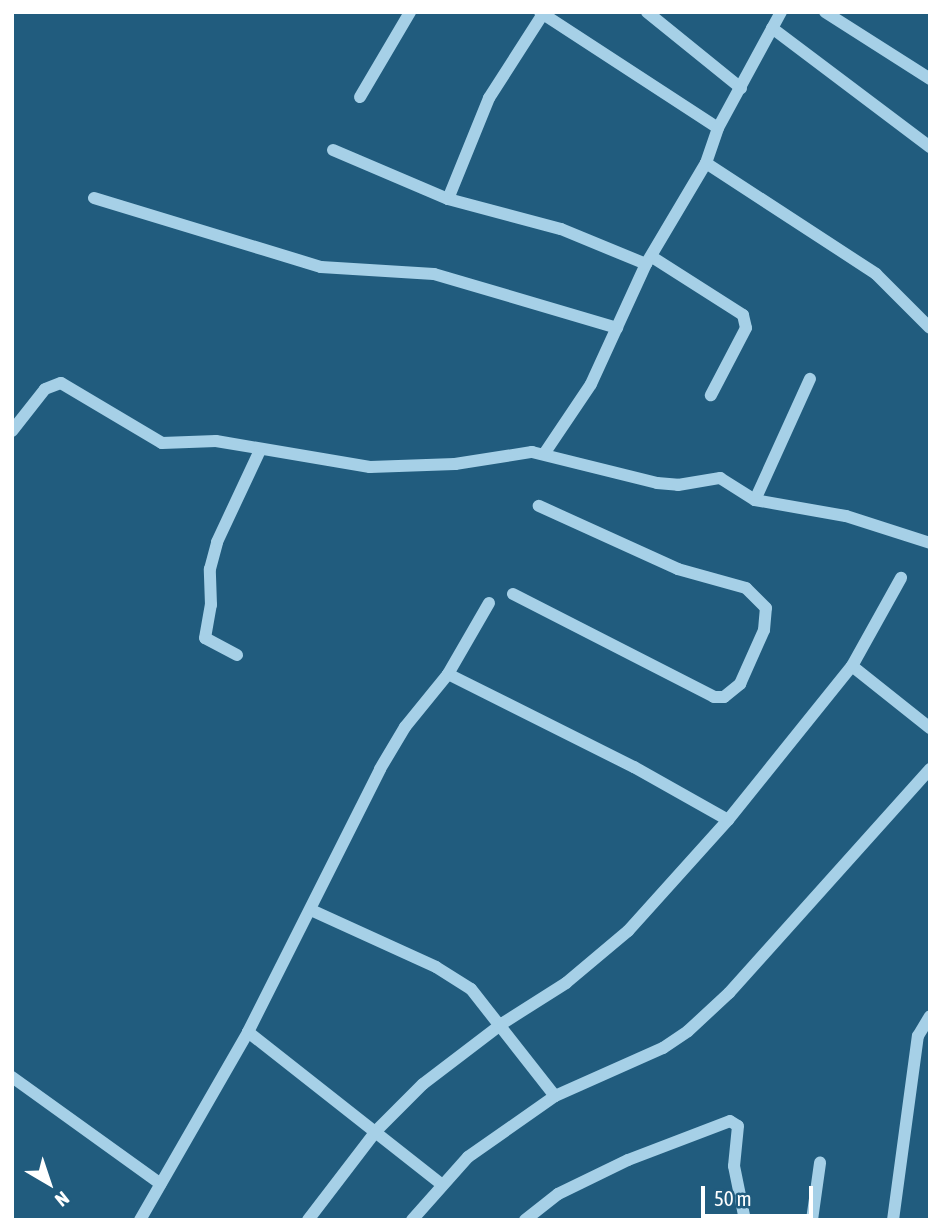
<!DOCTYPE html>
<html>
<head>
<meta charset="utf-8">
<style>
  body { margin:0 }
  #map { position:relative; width:942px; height:1232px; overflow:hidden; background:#215c7e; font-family:"Asap Condensed",sans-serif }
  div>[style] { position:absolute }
  .minor>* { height:12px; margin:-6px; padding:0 6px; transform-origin:6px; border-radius:6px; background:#a6d0e7 }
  span { translate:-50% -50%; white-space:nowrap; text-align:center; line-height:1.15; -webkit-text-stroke:5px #215c7e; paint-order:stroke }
  .frame { position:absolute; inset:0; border:14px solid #fff; pointer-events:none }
  .north { position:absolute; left:14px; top:1148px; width:70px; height:70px; -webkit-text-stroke:5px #215c7e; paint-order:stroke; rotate:141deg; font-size:19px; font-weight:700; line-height:28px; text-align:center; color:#fff }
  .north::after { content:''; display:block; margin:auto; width:24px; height:32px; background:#fff; clip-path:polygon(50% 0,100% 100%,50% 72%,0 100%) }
  .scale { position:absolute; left:701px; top:1186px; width:112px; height:32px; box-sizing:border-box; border:4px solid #fff; border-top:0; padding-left:9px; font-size:21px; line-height:24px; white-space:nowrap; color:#fff; -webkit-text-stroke:5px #215c7e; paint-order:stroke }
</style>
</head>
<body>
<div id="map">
  <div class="minor">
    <i style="left:540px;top:12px;width:212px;rotate:33.1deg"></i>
    <i style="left:647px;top:12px;width:121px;rotate:39deg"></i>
    <i style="left:825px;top:12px;width:125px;rotate:32.5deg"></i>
    <i style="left:772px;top:28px;width:198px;rotate:37deg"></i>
    <i style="left:360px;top:97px;width:99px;rotate:-59.5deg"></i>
    <i style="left:333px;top:150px;width:125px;rotate:23.1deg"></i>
    <i style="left:448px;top:199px;width:117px;rotate:14.9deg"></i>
    <i style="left:561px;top:229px;width:92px;rotate:22.4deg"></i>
    <i style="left:706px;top:163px;width:203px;rotate:33.1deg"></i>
    <i style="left:876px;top:274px;width:76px;rotate:45deg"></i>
    <i style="left:94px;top:198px;width:237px;rotate:16.9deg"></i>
    <i style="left:321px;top:267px;width:113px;rotate:3.5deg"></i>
    <i style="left:434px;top:274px;width:191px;rotate:16.4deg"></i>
    <i style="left:448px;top:199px;width:109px;rotate:-67.9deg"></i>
    <i style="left:489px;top:98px;width:100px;rotate:-57.3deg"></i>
    <i style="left:652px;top:257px;width:108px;rotate:32.5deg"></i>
    <i style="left:743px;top:315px;width:13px;rotate:77deg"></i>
    <i style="left:746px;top:328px;width:76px;rotate:117.6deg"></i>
    <i style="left:12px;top:431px;width:53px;rotate:-51.8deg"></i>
    <i style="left:45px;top:389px;width:17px;rotate:-21deg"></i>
    <i style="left:61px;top:383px;width:117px;rotate:30.7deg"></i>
    <i style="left:162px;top:443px;width:54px;rotate:-2.1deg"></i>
    <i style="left:216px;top:441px;width:156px;rotate:9.6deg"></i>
    <i style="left:370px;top:467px;width:85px;rotate:-2deg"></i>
    <i style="left:455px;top:464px;width:78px;rotate:-8.9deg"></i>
    <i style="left:532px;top:452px;width:129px;rotate:13.9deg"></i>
    <i style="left:657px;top:483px;width:21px;rotate:5deg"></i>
    <i style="left:678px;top:485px;width:43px;rotate:-9.5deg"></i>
    <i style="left:720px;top:478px;width:41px;rotate:32.2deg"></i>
    <i style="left:755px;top:500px;width:92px;rotate:10deg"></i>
    <i style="left:846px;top:516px;width:88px;rotate:17.8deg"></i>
    <i style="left:544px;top:454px;width:84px;rotate:-56.1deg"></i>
    <i style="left:591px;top:384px;width:132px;rotate:-65.4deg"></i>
    <i style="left:646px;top:264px;width:117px;rotate:-59.3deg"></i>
    <i style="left:706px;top:163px;width:37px;rotate:-71deg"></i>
    <i style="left:718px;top:128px;width:132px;rotate:-61.5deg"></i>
    <i style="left:755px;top:500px;width:133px;rotate:-65.6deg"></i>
    <i style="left:513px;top:594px;width:226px;rotate:27.1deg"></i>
    <i style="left:714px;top:697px;width:10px"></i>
    <i style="left:724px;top:697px;width:21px;rotate:-39deg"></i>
    <i style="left:740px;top:684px;width:59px;rotate:-66deg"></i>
    <i style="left:764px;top:630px;width:22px;rotate:-85deg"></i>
    <i style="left:766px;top:608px;width:28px;rotate:-135deg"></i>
    <i style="left:746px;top:588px;width:71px;rotate:-164.4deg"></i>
    <i style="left:678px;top:569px;width:153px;rotate:-155.6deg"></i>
    <i style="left:237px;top:655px;width:36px;rotate:-152deg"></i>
    <i style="left:205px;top:638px;width:34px;rotate:-80deg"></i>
    <i style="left:211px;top:605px;width:36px;rotate:-92deg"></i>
    <i style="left:210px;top:569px;width:28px;rotate:-75deg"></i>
    <i style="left:217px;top:542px;width:102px;rotate:-64.9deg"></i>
    <i style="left:852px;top:666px;width:100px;rotate:38.5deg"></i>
    <i style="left:448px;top:674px;width:208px;rotate:26.6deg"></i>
    <i style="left:634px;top:767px;width:108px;rotate:29.4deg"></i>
    <i style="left:311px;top:910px;width:137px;rotate:24.5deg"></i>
    <i style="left:436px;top:967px;width:41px;rotate:32.2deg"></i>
    <i style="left:471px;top:989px;width:136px;rotate:51.9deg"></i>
    <i style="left:248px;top:1032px;width:246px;rotate:38.2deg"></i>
    <i style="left:12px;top:1077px;width:183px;rotate:35.7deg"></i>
    <i style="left:140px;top:1220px;width:217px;rotate:-60.1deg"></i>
    <i style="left:248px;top:1032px;width:294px;rotate:-63.3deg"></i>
    <i style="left:380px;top:769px;width:49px;rotate:-59.2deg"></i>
    <i style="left:405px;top:727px;width:68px;rotate:-50.9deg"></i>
    <i style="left:448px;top:674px;width:82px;rotate:-60deg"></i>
    <i style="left:308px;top:1220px;width:112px;rotate:-52.6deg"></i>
    <i style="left:376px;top:1131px;width:66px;rotate:-45deg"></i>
    <i style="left:423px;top:1084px;width:101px;rotate:-37.3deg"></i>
    <i style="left:503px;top:1023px;width:75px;rotate:-32.4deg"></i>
    <i style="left:566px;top:983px;width:81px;rotate:-40deg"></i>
    <i style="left:628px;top:931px;width:149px;rotate:-48deg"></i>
    <i style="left:728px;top:820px;width:198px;rotate:-51.2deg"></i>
    <i style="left:852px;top:666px;width:101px;rotate:-60.9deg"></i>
    <i style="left:412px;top:1220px;width:84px;rotate:-48.4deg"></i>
    <i style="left:468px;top:1157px;width:106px;rotate:-35deg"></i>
    <i style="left:555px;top:1096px;width:118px;rotate:-24deg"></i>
    <i style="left:663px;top:1048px;width:30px;rotate:-34deg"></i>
    <i style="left:688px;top:1031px;width:56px;rotate:-42.8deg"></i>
    <i style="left:729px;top:993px;width:301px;rotate:-48.1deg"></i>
    <i style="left:525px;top:1220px;width:42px;rotate:-38.2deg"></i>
    <i style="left:558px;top:1194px;width:78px;rotate:-25.9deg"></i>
    <i style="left:628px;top:1160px;width:109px;rotate:-20.9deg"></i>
    <i style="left:730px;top:1121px;width:9px;rotate:32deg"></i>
    <i style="left:738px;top:1126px;width:40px;rotate:95.7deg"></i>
    <i style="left:734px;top:1166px;width:55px;rotate:78.5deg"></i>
    <i style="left:812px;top:1220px;width:58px;rotate:-82deg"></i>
    <i style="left:893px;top:1220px;width:186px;rotate:-82.3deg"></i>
    <i style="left:918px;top:1036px;width:23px;rotate:-59deg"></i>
  </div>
  <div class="frame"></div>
  <div class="north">N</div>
  <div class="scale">50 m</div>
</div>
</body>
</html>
